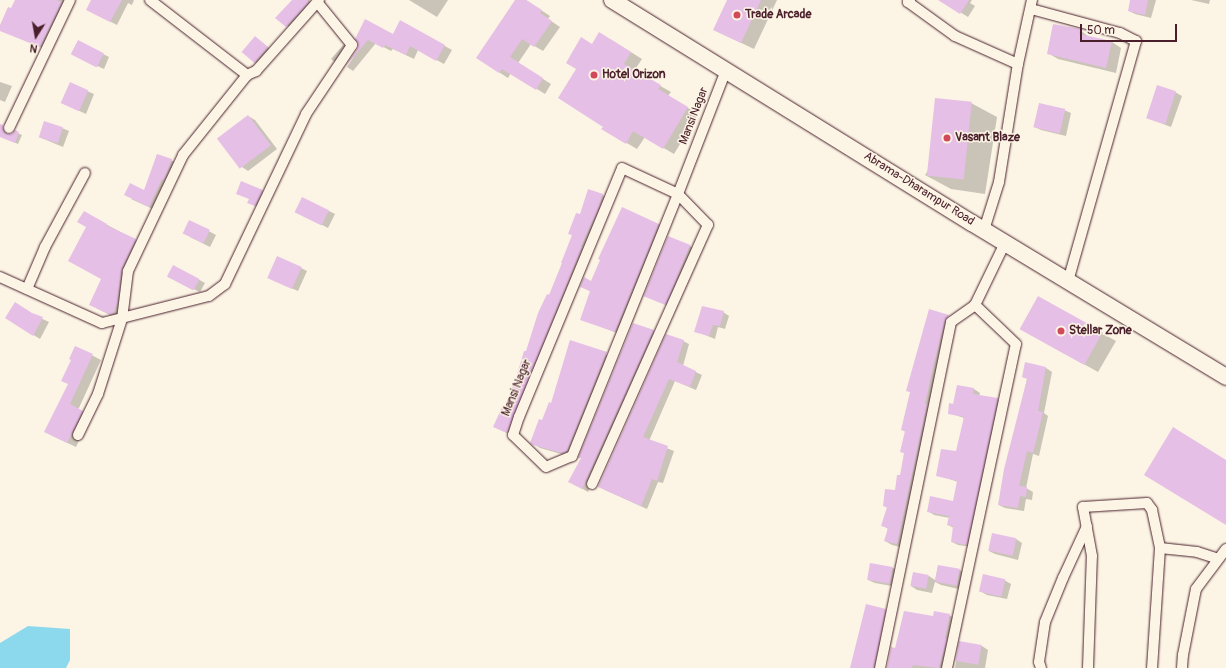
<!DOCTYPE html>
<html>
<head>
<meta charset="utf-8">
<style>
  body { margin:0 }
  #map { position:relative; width:1226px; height:668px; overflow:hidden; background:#fcf5e5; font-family:Pangolin,sans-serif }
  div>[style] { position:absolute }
  .water>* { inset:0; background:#8cd8ed }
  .shadow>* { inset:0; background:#0003 }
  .building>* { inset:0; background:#e6bfe7; transform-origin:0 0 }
  .roads { filter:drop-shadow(0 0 1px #4a1f2b) drop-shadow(0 0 1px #4a1f2b) }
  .street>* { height:10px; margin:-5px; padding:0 5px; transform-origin:5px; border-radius:5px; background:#fcf5e5 }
  .primary>* { height:16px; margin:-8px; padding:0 8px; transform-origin:8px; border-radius:8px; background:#fcf5e5 }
  .dots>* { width:11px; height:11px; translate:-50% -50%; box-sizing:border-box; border:2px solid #fcf5e5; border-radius:50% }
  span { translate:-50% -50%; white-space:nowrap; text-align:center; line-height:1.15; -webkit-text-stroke:3px #fcf5e5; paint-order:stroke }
  .poi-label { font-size:12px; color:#4a1f2b; font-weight:700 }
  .left { translate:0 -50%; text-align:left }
  .street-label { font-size:12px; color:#4a1f2b }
  .north { position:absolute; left:16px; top:16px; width:40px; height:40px; -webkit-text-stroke:3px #fcf5e5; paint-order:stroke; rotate:191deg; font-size:11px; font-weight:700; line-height:16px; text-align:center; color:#4a1f2b }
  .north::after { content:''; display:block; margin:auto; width:14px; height:18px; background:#4a1f2b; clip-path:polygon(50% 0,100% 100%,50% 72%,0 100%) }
  .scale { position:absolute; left:1080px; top:24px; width:97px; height:18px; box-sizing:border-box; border:2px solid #4a1f2b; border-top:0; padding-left:5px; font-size:12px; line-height:14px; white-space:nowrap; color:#4a1f2b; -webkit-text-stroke:3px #fcf5e5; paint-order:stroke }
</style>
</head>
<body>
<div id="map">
  <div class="water">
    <i style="clip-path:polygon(28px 626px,70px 629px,70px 660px,66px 668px,0 668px,0 643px)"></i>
  </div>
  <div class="shadow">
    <i style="clip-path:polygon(16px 0,69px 0,47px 50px,0 30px)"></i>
    <i style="clip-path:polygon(92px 0,134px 0,132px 5px,128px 3px,117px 25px,93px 13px)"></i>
    <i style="clip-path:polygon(293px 0,309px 0,318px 8px,296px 32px,277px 18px)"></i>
    <i style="clip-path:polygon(409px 0,448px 0,437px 17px)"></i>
    <i style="clip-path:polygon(516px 0,526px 0,550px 16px,548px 19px,560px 27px,543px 51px,531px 44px,518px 63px,551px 84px,545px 94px,511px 73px,508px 78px,477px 58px)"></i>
    <i style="clip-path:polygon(728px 0,777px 0,754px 49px,714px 30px)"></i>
    <i style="clip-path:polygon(949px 0,972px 0,970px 3px,975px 6px,968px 17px,947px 4px)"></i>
    <i style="clip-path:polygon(1131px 0,1156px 0,1151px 18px,1135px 14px,1129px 11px)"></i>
    <i style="clip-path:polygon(1191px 0,1210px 0,1209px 4px)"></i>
    <i style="clip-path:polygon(401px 22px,452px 50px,444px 64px,418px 50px,414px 59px,393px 49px,391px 51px,376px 43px,353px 71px,347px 67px,359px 49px,359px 44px,356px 39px,393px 35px)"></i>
    <i style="clip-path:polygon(1080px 30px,1089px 37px,1112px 42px,1121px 48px,1116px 73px,1058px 59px,1048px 53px)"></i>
    <i style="clip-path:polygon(255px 37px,274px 52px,261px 66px,255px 62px)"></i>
    <i style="clip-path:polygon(610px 39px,642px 59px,634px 71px,671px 92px,668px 96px,698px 114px,674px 154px,645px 137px,637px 149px,603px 129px,604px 127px,592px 45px)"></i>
    <i style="clip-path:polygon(343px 45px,349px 49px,339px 65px,331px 59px)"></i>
    <i style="clip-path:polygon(103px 54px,109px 57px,104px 69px,79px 58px)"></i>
    <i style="clip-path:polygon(0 82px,12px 86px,5px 102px,0 100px)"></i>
    <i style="clip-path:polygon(87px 91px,94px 94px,86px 114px,62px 103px)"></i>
    <i style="clip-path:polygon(1175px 92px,1182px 96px,1171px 127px,1147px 118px)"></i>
    <i style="clip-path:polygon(971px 103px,997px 117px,985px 194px,951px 189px,925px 175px)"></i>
    <i style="clip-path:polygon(1064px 110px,1071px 113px,1066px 136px,1041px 130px,1035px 127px)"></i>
    <i style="clip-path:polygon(248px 116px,255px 120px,277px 149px,248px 171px,242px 167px)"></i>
    <i style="clip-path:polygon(0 125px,6px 128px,7px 135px,13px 134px,15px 132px,22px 135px,18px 144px,0 136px)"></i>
    <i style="clip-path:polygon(62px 128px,69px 131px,63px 147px,39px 137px)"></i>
    <i style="clip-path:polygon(157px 155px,178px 163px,155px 210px,131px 199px,145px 191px)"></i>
    <i style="clip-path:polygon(262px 191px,269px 194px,262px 209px,255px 206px,250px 199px,237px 193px)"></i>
    <i style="clip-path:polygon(602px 195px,608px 198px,513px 436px,494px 427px,505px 409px,573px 236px,569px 233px,580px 215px)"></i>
    <i style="clip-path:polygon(329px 211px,335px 214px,328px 228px,303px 215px)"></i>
    <i style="clip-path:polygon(84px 212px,142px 244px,128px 274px,123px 308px,116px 318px,96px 308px,102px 279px)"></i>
    <i style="clip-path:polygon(190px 221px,216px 235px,210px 247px,190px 237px)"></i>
    <i style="clip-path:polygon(659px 224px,665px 228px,622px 335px,581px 319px,591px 292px,581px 286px,592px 282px)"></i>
    <i style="clip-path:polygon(690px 246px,696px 249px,671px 306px,645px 295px)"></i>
    <i style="clip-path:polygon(174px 266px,205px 283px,200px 292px,168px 277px)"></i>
    <i style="clip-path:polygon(301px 268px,307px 271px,298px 291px,275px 281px)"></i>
    <i style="clip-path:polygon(1038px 298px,1116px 341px,1098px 372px,1034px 336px)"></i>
    <i style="clip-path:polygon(930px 310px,955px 320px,904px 548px,892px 545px,885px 541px,888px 529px,882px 525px,888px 508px,884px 506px,895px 491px,901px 476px,905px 454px,901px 451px,906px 432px,902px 430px)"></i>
    <i style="clip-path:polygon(723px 312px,729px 316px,725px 329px,718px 327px,715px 339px,695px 331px)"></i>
    <i style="clip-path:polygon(34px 315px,49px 322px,40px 339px,6px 318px)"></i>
    <i style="clip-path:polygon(653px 331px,659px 335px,588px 492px,576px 485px,582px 459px,580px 457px)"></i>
    <i style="clip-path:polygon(570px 341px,612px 357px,568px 456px,540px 448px,534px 444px,552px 404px)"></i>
    <i style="clip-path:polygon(683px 341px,689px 344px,683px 366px,702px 375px,696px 390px,675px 381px,649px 441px,674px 451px,663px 483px,658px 482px,647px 509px,605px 490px)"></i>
    <i style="clip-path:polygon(76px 347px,101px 360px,78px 410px,91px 416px,76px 447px,53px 436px,69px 384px)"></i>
    <i style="clip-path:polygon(1026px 364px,1046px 368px,1052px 372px,1044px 413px,1048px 416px,1039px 456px,1033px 454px,1026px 488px,1033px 492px,1032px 500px,1026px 499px,1024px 511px,1005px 508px,999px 505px,1027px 379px)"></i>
    <i style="clip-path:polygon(974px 389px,980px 393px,979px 396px,997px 399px,1003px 403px,972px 547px,958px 545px,952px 542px,954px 528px,948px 525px,950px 518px,934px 515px,928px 511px,954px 502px,958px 482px,938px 475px,957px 453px,964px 418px,949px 413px,954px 405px)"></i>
    <i style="clip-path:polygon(993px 534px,1016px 539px,1022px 543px,1018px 560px,995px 554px,989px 551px)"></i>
    <i style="clip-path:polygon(871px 564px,893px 568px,899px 571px,897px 587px,875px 583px,868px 580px)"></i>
    <i style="clip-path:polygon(938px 566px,960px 570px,966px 574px,963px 590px,941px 585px,935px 582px,932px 593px,917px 590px,911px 586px,929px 576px,935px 580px)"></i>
    <i style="clip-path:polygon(1004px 580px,1011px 584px,1007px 599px,987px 595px,980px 591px)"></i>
    <i style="clip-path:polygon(885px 610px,892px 613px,880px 668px,852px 668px)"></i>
    <i style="clip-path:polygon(949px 615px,956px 619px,947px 668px,887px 668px,896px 649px,934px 618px)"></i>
    <i style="clip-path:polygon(960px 642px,982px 646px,988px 650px,985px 668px,955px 668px)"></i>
  </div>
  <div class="building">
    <i style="clip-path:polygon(15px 0,56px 0,62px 2px,40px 47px,0 31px,0 25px,8px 7px,11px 8px)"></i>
    <i style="clip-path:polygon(91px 0,122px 0,110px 22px,86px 10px)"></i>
    <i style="clip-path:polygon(292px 0,307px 0,309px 2px,286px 27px,275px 18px)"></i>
    <i style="clip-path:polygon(515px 0,526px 0,542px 10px,540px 13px,552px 21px,534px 47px,522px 39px,510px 57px,543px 78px,536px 90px,502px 69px,499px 73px,476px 58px)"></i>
    <i style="clip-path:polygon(727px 0,761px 0,741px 43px,713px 30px)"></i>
    <i style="clip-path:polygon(938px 0,969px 0,960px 14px)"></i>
    <i style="clip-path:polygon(1130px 0,1148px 0,1145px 15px,1128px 11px)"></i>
    <i style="clip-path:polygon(365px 19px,393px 34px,400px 20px,445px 45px,436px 61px,410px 46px,406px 55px,385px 45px,383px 48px,368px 40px,345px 67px,358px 48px,358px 44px,355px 39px)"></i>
    <i style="clip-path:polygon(1053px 24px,1080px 29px,1079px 34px,1112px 41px,1106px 68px,1047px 54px)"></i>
    <i style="clip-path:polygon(599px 32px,631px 52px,624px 64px,661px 85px,658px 89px,688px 107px,663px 149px,633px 131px,626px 144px,601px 129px,603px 127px,558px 98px,576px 69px,566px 63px,581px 37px,592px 44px)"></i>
    <i style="left:255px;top:36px;width:17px;height:21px;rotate:40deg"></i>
    <i style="left:78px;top:40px;width:29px;height:16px;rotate:27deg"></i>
    <i style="left:70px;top:82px;width:20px;height:23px;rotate:24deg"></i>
    <i style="left:1157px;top:85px;width:20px;height:35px;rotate:18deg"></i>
    <i style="left:935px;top:98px;width:37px;height:78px;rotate:6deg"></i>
    <i style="left:1039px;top:103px;width:27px;height:25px;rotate:13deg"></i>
    <i style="left:248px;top:115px;width:38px;height:39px;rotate:53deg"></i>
    <i style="left:44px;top:121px;width:20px;height:17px;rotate:18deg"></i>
    <i style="clip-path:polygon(0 124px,3px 125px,3px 131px,7px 134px,12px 134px,15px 130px,19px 132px,15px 143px,0 137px)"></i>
    <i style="clip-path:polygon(157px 154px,172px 159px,164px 180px,162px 179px,149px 207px,124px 195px,130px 183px,144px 190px)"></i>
    <i style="clip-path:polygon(241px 181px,263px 190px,255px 206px,247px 203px,249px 199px,236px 194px)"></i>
    <i style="clip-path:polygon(588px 189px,603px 194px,598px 210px,581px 246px,582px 247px,507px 433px,493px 427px,502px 407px,504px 408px,516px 378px,524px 351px,526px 351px,538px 313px,547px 294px,549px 295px,562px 263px,561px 263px,572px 235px,568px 234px,576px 213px,580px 214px)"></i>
    <i style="left:302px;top:197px;width:30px;height:17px;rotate:26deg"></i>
    <i style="clip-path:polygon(622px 207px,659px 224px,615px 332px,580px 320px,590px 291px,580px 287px,584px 277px,591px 281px,600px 260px,598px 259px)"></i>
    <i style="clip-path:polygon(84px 211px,107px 224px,106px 225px,136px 239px,122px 268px,117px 304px,113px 314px,109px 314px,89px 305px,101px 279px,68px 261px,86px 227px,77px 222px)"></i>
    <i style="left:189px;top:220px;width:23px;height:15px;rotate:25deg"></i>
    <i style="left:668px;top:236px;width:24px;height:65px;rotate:22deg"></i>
    <i style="left:277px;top:256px;width:27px;height:24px;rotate:24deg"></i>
    <i style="left:173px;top:265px;width:30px;height:13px;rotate:28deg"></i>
    <i style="left:1038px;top:296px;width:74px;height:38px;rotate:29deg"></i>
    <i style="clip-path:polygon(15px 302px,32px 313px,43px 317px,33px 336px,5px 318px)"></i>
    <i style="clip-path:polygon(702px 306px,724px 311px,720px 326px,713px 325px,709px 336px,694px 332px)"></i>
    <i style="clip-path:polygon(929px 309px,949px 315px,945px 321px,933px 367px,925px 404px,927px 404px,897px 544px,884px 541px,888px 528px,881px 526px,887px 507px,883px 506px,885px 489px,895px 490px,897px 475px,900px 475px,904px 453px,900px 452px,905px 431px,901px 430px,910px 392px,906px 391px)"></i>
    <i style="clip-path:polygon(633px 323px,654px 330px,582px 489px,568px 482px,581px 458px,578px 458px)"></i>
    <i style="clip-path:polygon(666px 334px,684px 340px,677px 362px,696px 371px,690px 387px,669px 379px,643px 437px,668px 446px,657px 481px,652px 479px,641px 506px,598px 487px)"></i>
    <i style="clip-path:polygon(570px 340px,607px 352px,567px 451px,562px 453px,533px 445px,530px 443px,539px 419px,542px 420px,549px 402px,551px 403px)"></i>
    <i style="clip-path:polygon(75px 346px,93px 354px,70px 404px,83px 411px,67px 443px,44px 432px,68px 384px,61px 381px,71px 360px,69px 359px)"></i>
    <i style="clip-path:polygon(1025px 362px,1046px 367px,1038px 411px,1043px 412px,1033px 453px,1027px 451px,1019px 486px,1027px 487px,1026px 497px,1020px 496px,1018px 508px,998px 505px,1004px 469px,1027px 379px,1022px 377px)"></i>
    <i style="clip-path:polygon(957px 385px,974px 388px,973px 394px,998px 398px,967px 545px,951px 542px,953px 526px,947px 525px,949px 516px,927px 512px,930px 496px,953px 501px,957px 481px,936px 476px,941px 449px,956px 451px,964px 417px,948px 414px,949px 403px,953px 404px)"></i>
    <i style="clip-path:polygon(1173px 427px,1226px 460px,1226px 525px,1144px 475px)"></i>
    <i style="left:992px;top:533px;width:25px;height:18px;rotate:12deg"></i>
    <i style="left:870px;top:563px;width:23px;height:17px;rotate:10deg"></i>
    <i style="left:938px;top:565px;width:22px;height:17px;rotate:10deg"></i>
    <i style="left:913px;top:572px;width:16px;height:14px;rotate:11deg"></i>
    <i style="left:983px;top:574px;width:23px;height:18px;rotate:13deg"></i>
    <i style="clip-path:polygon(866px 604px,886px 609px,874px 668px,850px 668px)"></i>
    <i style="clip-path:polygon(904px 611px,933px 616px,934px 611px,950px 614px,945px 638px,947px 639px,939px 668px,913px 665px,912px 668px,887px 668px,891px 647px,895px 648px)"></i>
    <i style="left:959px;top:641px;width:23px;height:20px;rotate:10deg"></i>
  </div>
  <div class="roads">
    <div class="street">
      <i style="left:150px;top:0;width:123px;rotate:37.7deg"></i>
      <i style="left:910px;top:0;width:3px;rotate:135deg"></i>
      <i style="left:908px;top:2px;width:58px;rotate:35.9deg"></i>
      <i style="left:955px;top:36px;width:69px;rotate:24deg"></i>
      <i style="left:1031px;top:9px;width:92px;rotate:15.1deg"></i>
      <i style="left:1120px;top:33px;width:18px;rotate:27deg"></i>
      <i style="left:1136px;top:41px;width:249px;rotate:105.8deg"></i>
      <i style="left:9px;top:128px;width:142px;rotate:-64.5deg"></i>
      <i style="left:984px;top:230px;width:50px;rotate:-72.6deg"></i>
      <i style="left:999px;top:182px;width:120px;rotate:-80.9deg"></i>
      <i style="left:1018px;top:64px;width:66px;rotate:-77.7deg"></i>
      <i style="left:0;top:277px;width:112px;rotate:24.3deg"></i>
      <i style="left:102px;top:323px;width:110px;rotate:-14.2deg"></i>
      <i style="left:209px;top:296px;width:20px;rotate:-37deg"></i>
      <i style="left:225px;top:284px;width:188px;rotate:-64.5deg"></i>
      <i style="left:306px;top:114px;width:83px;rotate:-56.3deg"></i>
      <i style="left:352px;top:45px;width:54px;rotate:-129deg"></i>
      <i style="left:27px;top:289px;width:46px;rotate:-66.8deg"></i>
      <i style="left:45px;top:247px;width:84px;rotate:-61.6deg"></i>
      <i style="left:78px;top:435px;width:46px;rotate:-64deg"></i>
      <i style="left:98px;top:394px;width:79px;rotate:-72.3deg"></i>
      <i style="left:122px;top:319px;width:48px;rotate:-82.9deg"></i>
      <i style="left:128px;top:271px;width:128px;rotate:-64.6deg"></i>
      <i style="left:183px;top:155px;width:102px;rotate:-51.3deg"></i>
      <i style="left:247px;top:75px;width:10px;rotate:-24deg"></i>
      <i style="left:256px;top:71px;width:95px;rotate:-48.4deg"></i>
      <i style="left:592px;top:484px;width:284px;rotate:-65.9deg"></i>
      <i style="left:708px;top:225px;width:43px;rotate:-134.1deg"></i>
      <i style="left:678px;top:194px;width:283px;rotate:112deg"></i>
      <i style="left:572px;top:456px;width:28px;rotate:157deg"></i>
      <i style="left:546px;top:467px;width:46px;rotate:-135.9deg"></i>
      <i style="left:513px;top:435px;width:19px;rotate:-72deg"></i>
      <i style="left:519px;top:417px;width:269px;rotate:-67.5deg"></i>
      <i style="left:622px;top:168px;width:62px;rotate:24.9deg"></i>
      <i style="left:678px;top:194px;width:133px;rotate:-68.8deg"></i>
      <i style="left:1160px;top:548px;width:37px;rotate:6deg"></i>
      <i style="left:1197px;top:552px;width:22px;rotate:18deg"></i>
      <i style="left:880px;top:668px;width:353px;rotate:-78.4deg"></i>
      <i style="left:951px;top:322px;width:29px;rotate:-35deg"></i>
      <i style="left:975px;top:305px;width:69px;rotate:-64.2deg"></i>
      <i style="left:947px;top:668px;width:331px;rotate:-78deg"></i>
      <i style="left:1016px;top:344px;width:57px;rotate:-136.4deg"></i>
      <i style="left:1041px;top:668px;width:6px;rotate:-108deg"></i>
      <i style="left:1039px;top:662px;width:40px;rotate:-81.5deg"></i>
      <i style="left:1045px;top:622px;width:48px;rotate:-67.8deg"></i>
      <i style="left:1063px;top:578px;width:57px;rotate:-65.2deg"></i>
      <i style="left:1088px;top:668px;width:112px;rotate:-88deg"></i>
      <i style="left:1092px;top:556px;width:50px;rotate:-100.4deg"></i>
      <i style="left:1083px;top:507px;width:64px;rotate:-3.6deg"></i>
      <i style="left:1147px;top:503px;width:9px;rotate:54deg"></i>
      <i style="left:1152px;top:510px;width:39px;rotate:78deg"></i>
      <i style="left:1160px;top:548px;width:120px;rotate:93.8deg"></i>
      <i style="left:1182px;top:668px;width:13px;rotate:-86deg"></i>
      <i style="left:1183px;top:655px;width:67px;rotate:-78.9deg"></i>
      <i style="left:1196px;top:589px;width:50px;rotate:-53.1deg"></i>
    </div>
    <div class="primary">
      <i style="left:612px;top:0;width:423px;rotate:31.8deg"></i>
      <i style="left:972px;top:223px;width:297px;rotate:31.2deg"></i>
    </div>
  </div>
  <div class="dots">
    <i style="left:737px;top:15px;background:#d1495b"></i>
    <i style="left:594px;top:75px;background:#d1495b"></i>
    <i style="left:947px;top:138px;background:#d1495b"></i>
    <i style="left:1061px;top:331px;background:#d1495b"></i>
  </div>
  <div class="poi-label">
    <span class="left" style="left:745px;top:15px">Trade Arcade</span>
    <span class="left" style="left:602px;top:75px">Hotel Orizon</span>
    <span class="left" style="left:955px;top:138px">Vasant Blaze</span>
    <span class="left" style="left:1069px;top:331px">Stellar Zone</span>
  </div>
  <div class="street-label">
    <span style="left:694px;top:116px;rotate:-69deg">Mansi Nagar</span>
    <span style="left:919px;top:189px;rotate:32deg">Abrama-Dharampur Road</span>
    <span style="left:517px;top:388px;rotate:-68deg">Mansi Nagar</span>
  </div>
  <div class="north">N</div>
  <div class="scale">50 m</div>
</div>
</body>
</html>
